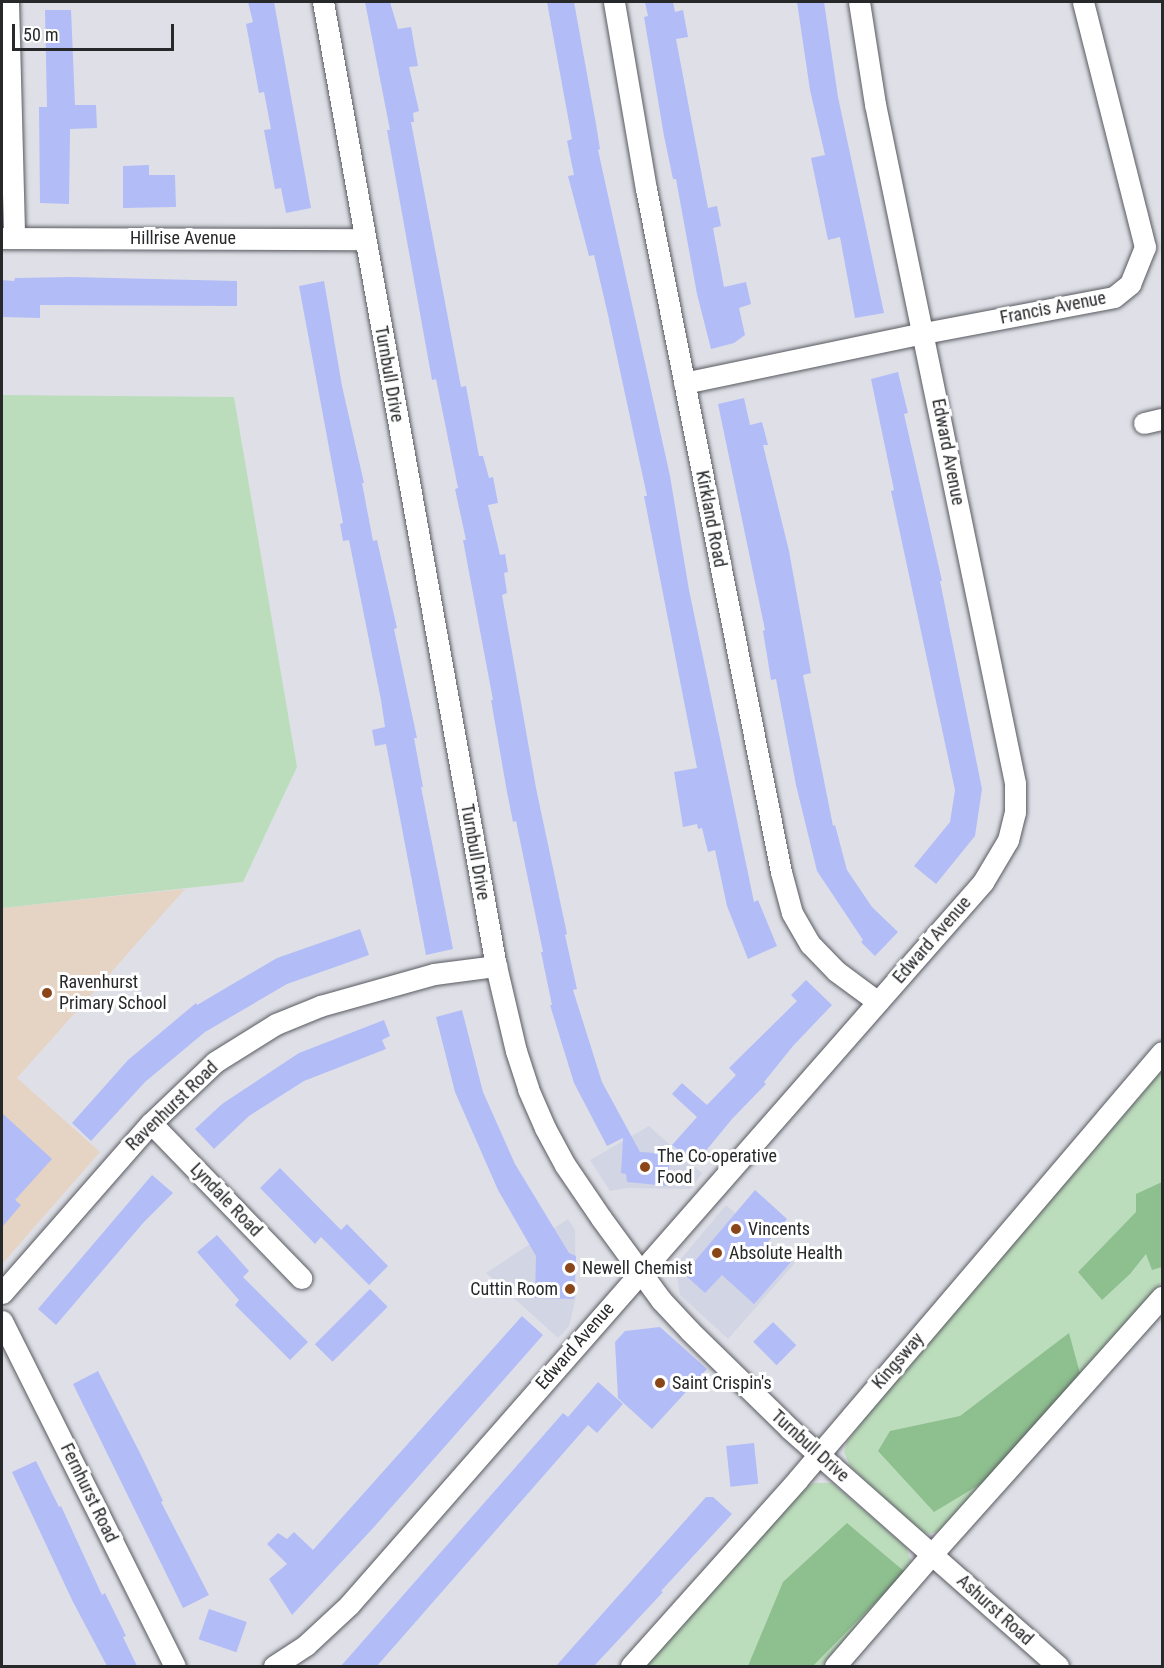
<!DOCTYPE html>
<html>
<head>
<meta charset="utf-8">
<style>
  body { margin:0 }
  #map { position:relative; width:1164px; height:1668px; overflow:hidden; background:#dfe0e7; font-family:"Roboto Condensed",sans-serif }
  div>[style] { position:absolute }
  .built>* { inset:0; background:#d2d5e3 }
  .education>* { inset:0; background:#e5d3c3 }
  .green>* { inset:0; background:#bcddbc }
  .forest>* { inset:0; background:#8ebf8f }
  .building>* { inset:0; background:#b2bcf7; transform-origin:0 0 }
  .roads { filter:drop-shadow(0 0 2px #585a60) drop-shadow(0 0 2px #585a60) }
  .minor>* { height:21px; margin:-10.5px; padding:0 10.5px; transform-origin:10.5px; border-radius:10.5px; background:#fff }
  .dots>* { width:16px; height:16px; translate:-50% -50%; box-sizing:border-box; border:3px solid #fff; border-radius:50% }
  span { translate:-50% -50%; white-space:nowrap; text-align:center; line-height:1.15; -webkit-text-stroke:6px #fff; paint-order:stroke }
  .street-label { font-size:18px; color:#27282a }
  .poi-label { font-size:18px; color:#27282a }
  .left { translate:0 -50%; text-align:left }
  .right { translate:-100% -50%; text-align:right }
  .frame { position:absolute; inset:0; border:3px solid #27282a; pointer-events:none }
  .scale { position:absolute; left:12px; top:24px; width:162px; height:27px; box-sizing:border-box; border:3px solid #27282a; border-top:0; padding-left:8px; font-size:18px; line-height:21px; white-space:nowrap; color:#27282a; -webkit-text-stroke:4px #fff; paint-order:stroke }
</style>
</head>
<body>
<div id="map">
  <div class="built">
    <i style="clip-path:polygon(649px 1126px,702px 1173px,691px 1189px,628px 1188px,610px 1191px,590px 1160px)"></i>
    <i style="clip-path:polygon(726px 1205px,795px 1263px,728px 1339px,680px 1295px,675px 1266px)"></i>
    <i style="clip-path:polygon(568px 1219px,575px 1230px,576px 1298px,569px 1326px,558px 1338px,486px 1273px)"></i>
  </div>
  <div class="education">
    <i style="clip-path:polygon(185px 889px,17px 1078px,100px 1152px,2px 1264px,2px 908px)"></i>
  </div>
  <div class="green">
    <i style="clip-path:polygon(2px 395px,234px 397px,297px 767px,243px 882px,2px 908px)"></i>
    <i style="clip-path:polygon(1162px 1070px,1162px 1282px,1089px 1368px,941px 1531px,928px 1534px,917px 1529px,850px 1466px,844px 1452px,847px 1442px,871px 1410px)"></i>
    <i style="clip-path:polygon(814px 1483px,832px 1483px,906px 1547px,911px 1561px,905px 1572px,821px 1666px,643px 1666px,802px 1488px)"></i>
  </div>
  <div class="forest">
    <i style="clip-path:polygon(1162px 1182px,1162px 1267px,1152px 1270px,1146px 1254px,1130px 1274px,1102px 1300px,1078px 1272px,1136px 1212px,1136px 1194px)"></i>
    <i style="clip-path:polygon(1069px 1333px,1081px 1377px,989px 1479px,934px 1512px,878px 1451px,890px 1431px,960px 1416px)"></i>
    <i style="clip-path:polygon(847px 1523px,905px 1572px,813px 1666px,748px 1666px,783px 1582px)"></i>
  </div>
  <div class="building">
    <i style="clip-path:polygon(248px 2px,274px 2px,311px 208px,286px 213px,281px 188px,275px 189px,264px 130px,271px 129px,264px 92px,259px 93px,246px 24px,253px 22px)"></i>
    <i style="clip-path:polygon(365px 2px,390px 2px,398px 29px,411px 27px,418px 66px,409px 67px,419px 111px,413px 113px,414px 122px,411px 122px,461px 387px,466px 386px,479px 456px,483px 456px,489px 478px,493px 477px,498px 503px,488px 505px,500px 555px,505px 554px,508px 572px,504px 573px,507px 593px,502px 595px,536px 788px,567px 934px,565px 935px,577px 989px,573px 990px,602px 1082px,640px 1152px,670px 1154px,668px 1186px,627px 1182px,626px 1174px,621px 1173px,623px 1138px,607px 1146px,574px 1083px,550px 1005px,552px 1005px,541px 952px,543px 952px,516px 821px,513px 822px,507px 792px,491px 700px,493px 700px,463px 540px,466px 540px,455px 489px,458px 488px,436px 379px,432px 380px,387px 130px,390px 130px)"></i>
    <i style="clip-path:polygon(547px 2px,574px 2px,596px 124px,600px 149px,598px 150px,670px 476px,689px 590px,754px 902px,758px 900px,777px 946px,748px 959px,727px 906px,715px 850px,708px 852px,702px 828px,698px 829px,697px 824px,683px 827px,674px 772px,697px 768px,644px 496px,647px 496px,608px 315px,594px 255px,589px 256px,568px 176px,574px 175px,567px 141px,572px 139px)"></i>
    <i style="clip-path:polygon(645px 2px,673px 2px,675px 12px,683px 10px,688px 37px,676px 39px,708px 208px,717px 206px,721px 226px,713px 228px,724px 287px,746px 282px,751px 304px,739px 308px,745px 335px,734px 343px,711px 349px,697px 294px,676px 179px,673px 179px,664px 136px,644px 17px,648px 16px)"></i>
    <i style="clip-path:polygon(797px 2px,824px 2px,838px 97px,884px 313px,855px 318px,840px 237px,828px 240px,811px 158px,825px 155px,810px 90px)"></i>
    <i style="clip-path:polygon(45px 10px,71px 10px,75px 105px,96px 105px,97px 128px,70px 129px,69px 204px,40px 203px,39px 107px,47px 107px)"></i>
    <i style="clip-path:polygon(149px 165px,149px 175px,175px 175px,176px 207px,123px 208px,123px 166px)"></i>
    <i style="clip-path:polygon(71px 277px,237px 281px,237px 306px,40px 305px,40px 318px,2px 317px,2px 280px,14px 281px,15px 278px)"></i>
    <i style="clip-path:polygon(324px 281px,342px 386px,364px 483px,362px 483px,373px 541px,377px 540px,397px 628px,394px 629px,417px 738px,414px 738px,423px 787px,421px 787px,453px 949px,426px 955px,386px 744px,375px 746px,372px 730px,385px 727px,381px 700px,349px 540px,343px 541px,340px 524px,343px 523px,299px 286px)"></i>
    <i style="clip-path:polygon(898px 372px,908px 413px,904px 414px,942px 581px,940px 581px,982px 789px,975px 836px,936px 884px,914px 866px,950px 822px,955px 790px,891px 491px,894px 490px,871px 379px)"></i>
    <i style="clip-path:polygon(744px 398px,750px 425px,762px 422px,768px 445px,763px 445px,789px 551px,811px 673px,803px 675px,833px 826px,835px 825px,847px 870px,872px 907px,898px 932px,875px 956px,861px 942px,863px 940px,817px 871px,796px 785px,776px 679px,771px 680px,763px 631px,765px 630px,718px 404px)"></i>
    <i style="clip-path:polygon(360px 929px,369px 955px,287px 984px,205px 1032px,145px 1082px,91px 1141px,72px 1123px,128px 1060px,196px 1003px,197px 1005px,277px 958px)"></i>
    <i style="clip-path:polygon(806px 980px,832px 1005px,793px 1046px,764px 1082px,766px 1084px,732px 1119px,695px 1164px,672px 1145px,697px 1117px,672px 1094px,682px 1083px,707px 1105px,736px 1075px,729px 1068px,797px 1001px,791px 995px)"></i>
    <i style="clip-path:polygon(462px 1010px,483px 1092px,515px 1164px,569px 1253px,576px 1256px,574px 1299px,535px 1298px,536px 1256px,498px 1190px,455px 1092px,436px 1017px)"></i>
    <i style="clip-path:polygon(384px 1020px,390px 1036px,382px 1040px,386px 1049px,304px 1081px,249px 1116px,214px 1149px,195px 1129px,222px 1104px,299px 1053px)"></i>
    <i style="clip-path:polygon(2px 1113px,52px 1159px,15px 1200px,21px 1205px,2px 1227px)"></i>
    <i style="clip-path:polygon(280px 1168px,341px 1230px,347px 1224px,388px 1266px,369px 1285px,321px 1237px,315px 1244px,260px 1188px)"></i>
    <i style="clip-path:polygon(152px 1175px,173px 1193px,144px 1222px,56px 1325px,38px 1309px)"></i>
    <i style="clip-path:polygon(755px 1190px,787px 1219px,768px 1242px,791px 1262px,754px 1304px,722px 1275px,705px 1293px,684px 1274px)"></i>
    <i style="clip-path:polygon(217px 1235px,249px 1271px,243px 1277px,308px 1342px,290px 1360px,235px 1305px,239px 1300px,197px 1252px)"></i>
    <i style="left:370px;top:1289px;width:25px;height:78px;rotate:45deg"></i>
    <i style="clip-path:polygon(522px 1316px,543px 1335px,374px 1527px,292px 1615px,269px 1579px,287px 1564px,267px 1544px,278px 1533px,287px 1539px,294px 1532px,313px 1550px)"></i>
    <i style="left:773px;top:1322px;width:33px;height:28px;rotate:45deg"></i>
    <i style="clip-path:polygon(660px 1327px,707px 1369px,652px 1429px,618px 1398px,615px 1342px,625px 1331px)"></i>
    <i style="clip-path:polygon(98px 1371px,141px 1455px,163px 1501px,161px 1502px,209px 1595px,183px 1608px,73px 1384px)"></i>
    <i style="clip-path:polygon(598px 1382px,623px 1404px,597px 1433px,588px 1425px,377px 1666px,341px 1666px,563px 1413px,568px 1417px)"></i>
    <i style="left:754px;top:1443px;width:41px;height:28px;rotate:84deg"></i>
    <i style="clip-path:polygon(36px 1461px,59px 1507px,61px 1506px,102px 1595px,105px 1593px,126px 1636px,123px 1637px,137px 1666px,107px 1666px,73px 1602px,12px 1472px)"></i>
    <i style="clip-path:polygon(706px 1497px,713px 1497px,732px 1514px,661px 1591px,663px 1592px,594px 1666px,556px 1666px)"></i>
    <i style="left:209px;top:1609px;width:40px;height:32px;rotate:19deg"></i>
  </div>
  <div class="roads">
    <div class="minor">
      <i style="left:8px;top:2px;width:236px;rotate:88.5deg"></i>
      <i style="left:323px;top:2px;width:979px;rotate:79.83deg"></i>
      <i style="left:496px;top:966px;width:87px;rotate:76.8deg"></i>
      <i style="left:516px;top:1051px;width:40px;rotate:72deg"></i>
      <i style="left:528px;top:1089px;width:43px;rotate:66.4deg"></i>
      <i style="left:545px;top:1128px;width:42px;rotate:61.6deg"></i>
      <i style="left:565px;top:1165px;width:64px;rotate:55.8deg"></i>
      <i style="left:601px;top:1218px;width:102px;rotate:53.8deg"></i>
      <i style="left:661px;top:1300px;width:42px;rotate:46.9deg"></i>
      <i style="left:690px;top:1331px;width:140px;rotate:44.4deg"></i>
      <i style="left:790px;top:1429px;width:358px;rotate:41.5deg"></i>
      <i style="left:614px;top:2px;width:190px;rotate:80.3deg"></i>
      <i style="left:646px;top:189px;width:696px;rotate:78.82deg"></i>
      <i style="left:781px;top:872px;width:42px;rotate:75deg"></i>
      <i style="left:792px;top:913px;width:36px;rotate:60deg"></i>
      <i style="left:810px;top:944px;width:37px;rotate:46deg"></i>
      <i style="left:836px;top:971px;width:52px;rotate:36.4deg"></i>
      <i style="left:2px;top:238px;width:363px;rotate:0.2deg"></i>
      <i style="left:684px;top:383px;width:245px;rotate:-11.8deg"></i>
      <i style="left:924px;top:333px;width:193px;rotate:-10.7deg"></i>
      <i style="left:1114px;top:297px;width:21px;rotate:-39deg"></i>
      <i style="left:1130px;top:284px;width:40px;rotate:-68deg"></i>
      <i style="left:1145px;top:247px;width:253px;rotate:-104.2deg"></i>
      <i style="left:1144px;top:423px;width:18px;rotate:-13deg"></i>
      <i style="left:151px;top:1123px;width:216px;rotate:45.9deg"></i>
      <i style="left:2px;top:1293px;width:226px;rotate:-48.8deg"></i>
      <i style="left:151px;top:1123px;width:88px;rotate:-43.6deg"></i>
      <i style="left:215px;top:1062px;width:72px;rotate:-31.9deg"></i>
      <i style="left:276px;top:1024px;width:48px;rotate:-22.2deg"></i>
      <i style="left:320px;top:1006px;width:118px;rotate:-15.7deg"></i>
      <i style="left:434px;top:974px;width:63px;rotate:-7.4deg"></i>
      <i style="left:2px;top:1321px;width:386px;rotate:63.4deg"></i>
      <i style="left:274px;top:1666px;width:38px;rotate:-33deg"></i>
      <i style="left:306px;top:1645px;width:59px;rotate:-42.9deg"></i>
      <i style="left:349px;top:1605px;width:962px;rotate:-48.75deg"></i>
      <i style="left:983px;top:882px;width:49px;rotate:-59.2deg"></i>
      <i style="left:1008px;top:840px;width:29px;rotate:-76deg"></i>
      <i style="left:1015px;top:812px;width:29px;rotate:-90deg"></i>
      <i style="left:1015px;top:783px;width:693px;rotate:-101.65deg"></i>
      <i style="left:875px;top:104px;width:103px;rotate:-98.9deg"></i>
      <i style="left:631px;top:1666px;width:251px;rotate:-48.2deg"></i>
      <i style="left:798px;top:1479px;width:561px;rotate:-49.55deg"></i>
      <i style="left:835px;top:1666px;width:148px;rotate:-49.1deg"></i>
      <i style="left:932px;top:1554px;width:345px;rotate:-48.2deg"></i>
    </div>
  </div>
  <div class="dots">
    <i style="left:47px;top:993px;background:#8a4619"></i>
    <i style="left:645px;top:1167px;background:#8a4619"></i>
    <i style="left:736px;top:1229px;background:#8a4619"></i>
    <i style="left:717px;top:1253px;background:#8a4619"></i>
    <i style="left:570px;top:1268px;background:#8a4619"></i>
    <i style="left:570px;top:1289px;background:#8a4619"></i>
    <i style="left:660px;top:1383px;background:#8a4619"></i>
  </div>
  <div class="street-label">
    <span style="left:183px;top:238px">Hillrise Avenue</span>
    <span style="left:1053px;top:308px;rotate:-11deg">Francis Avenue</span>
    <span style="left:389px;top:374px;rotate:80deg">Turnbull Drive</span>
    <span style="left:948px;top:452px;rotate:79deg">Edward Avenue</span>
    <span style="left:711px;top:519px;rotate:79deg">Kirkland Road</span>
    <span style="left:475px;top:852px;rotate:80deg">Turnbull Drive</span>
    <span style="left:932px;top:940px;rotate:-49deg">Edward Avenue</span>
    <span style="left:172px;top:1106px;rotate:-44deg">Ravenhurst Road</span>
    <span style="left:226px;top:1200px;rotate:46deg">Lyndale Road</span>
    <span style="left:575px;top:1346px;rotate:-49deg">Edward Avenue</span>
    <span style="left:898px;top:1361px;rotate:-49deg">Kingsway</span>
    <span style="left:810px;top:1446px;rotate:42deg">Turnbull Drive</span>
    <span style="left:89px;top:1493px;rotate:64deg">Fernhurst Road</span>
    <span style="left:995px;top:1610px;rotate:42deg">Ashurst Road</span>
  </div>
  <div class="poi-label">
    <span class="left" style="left:59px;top:993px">Ravenhurst<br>Primary School</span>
    <span class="left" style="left:657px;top:1167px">The Co-operative<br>Food</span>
    <span class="left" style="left:748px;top:1229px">Vincents</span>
    <span class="left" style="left:729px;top:1253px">Absolute Health</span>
    <span class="left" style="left:582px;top:1268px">Newell Chemist</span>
    <span class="right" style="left:558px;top:1289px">Cuttin Room</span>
    <span class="left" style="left:672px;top:1383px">Saint Crispin's</span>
  </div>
  <div class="frame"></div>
  <div class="scale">50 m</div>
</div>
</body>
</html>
